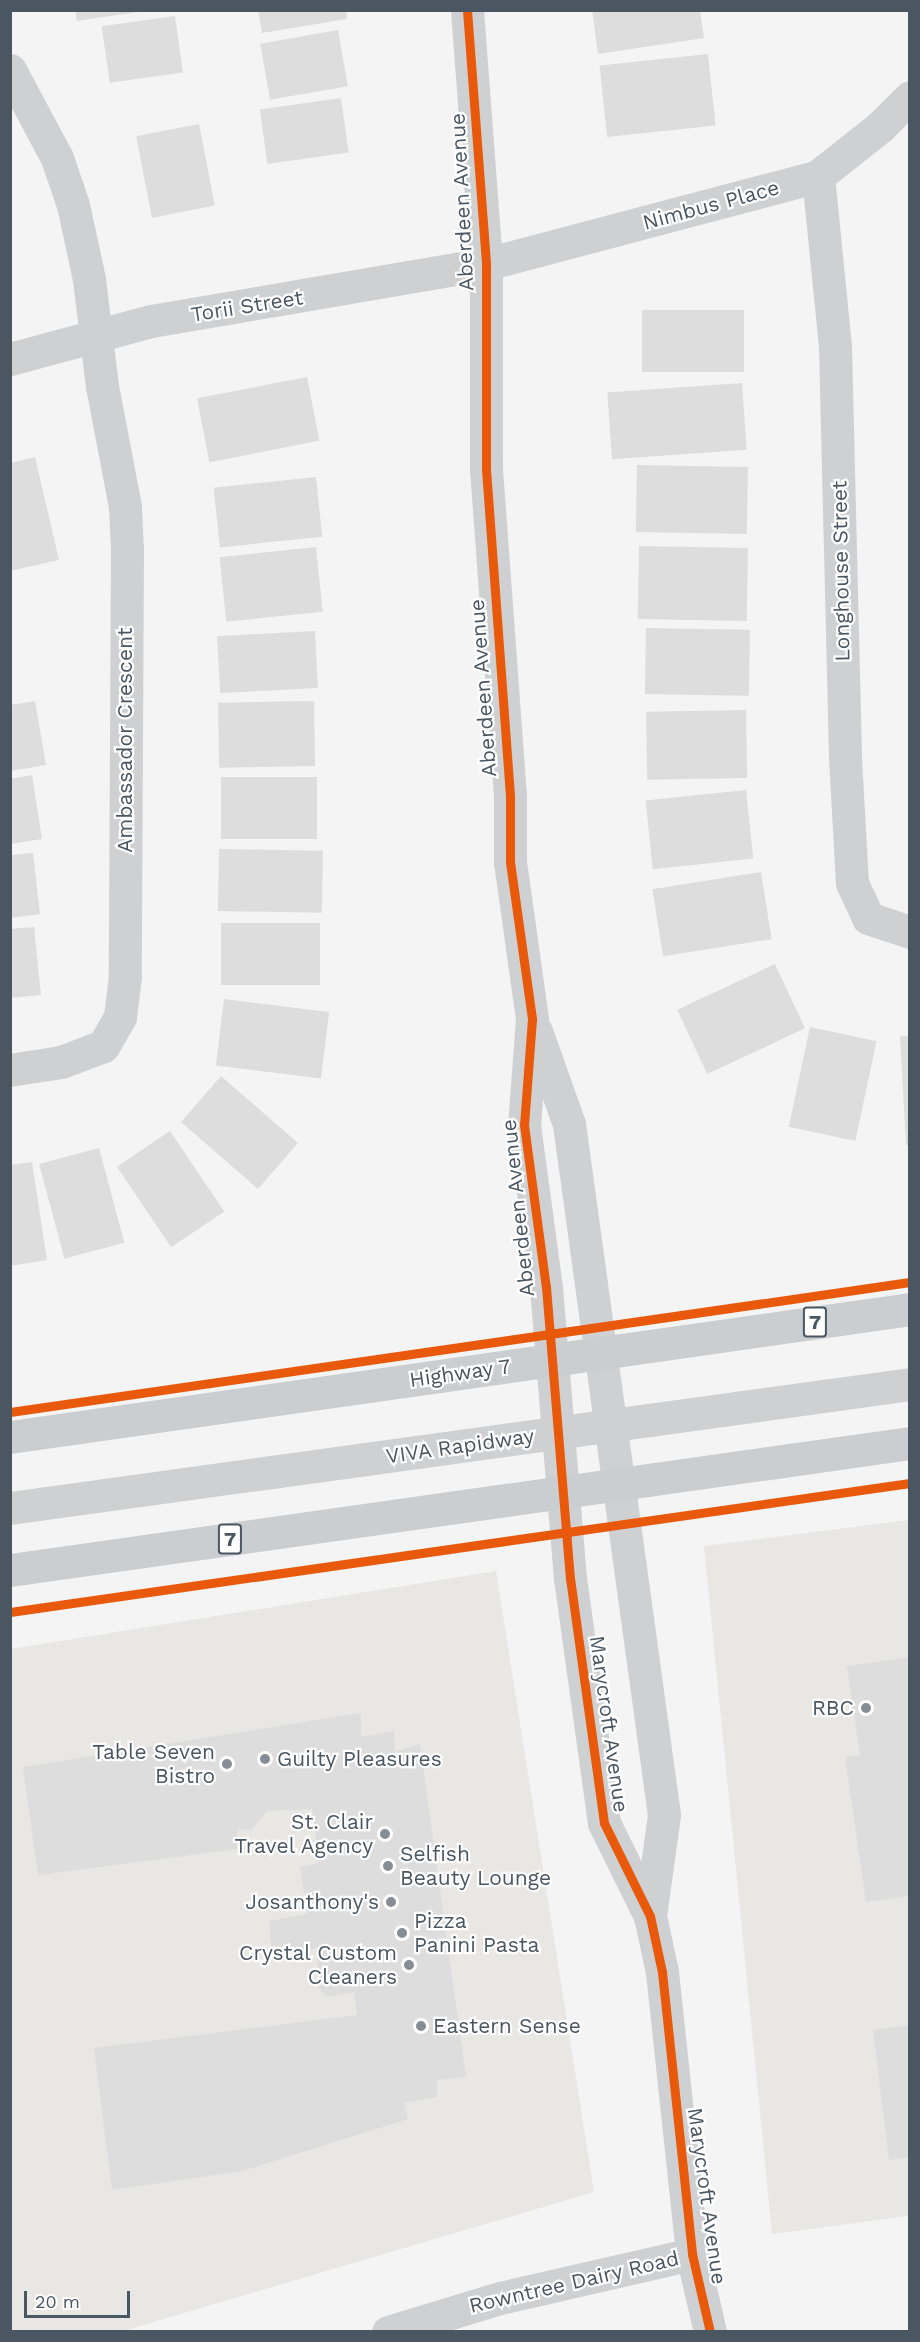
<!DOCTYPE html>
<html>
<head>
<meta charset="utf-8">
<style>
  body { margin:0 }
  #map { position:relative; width:920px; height:2342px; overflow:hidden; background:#f4f4f4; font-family:"Work Sans",sans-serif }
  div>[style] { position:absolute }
  .commercial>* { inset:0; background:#e8e7e3 }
  .building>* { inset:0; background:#ddddde; transform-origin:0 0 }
  .minor>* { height:33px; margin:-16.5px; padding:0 16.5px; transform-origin:16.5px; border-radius:16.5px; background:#ced0d2 }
  .major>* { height:33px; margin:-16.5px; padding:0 16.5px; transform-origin:16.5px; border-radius:16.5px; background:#caced1 }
  .cycleway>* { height:9px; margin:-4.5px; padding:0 4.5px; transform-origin:4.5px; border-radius:4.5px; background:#e8590c }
  .dots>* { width:16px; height:16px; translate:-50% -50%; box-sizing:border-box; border:3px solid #fff; border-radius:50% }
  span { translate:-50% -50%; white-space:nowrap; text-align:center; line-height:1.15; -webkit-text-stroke:4.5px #fff; paint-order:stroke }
  .shield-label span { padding:2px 4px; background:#fff; border:2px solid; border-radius:4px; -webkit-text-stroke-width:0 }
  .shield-label { font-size:20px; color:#4a5661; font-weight:700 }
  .street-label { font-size:21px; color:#4a5661 }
  .poi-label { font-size:21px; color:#4a5661 }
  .right { translate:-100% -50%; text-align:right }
  .left { translate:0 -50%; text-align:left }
  .frame { position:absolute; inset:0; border:12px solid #4a5661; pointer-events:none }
  .scale { position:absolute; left:24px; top:2291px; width:106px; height:27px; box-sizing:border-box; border:3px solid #4a5661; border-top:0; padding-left:8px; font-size:18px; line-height:21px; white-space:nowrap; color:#4a5661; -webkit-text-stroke:4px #fff; paint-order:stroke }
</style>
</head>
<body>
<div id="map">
  <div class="commercial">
    <i style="clip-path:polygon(909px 1520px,909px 2216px,772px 2234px,704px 1546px)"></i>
    <i style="clip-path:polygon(496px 1571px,594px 2192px,123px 2331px,11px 2332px,11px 1649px)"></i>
  </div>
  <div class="building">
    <i style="clip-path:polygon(75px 10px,138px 10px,138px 12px,77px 21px)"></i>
    <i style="clip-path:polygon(258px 10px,346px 10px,347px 19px,262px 33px)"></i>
    <i style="clip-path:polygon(592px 10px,700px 10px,704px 38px,598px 54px)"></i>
    <i style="left:175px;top:16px;width:57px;height:74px;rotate:82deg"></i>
    <i style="left:338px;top:30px;width:57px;height:79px;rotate:80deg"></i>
    <i style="left:708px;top:54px;width:72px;height:109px;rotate:84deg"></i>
    <i style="left:341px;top:98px;width:55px;height:82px;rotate:82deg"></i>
    <i style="left:199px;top:124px;width:83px;height:64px;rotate:79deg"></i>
    <i style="left:744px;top:310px;width:62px;height:102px;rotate:90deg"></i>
    <i style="left:307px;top:377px;width:65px;height:112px;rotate:79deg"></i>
    <i style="left:742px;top:383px;width:67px;height:135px;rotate:86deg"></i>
    <i style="clip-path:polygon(35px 457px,59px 560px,10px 571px,10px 463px)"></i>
    <i style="left:637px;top:465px;width:111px;height:67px;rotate:1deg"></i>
    <i style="left:316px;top:477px;width:60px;height:103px;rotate:84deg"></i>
    <i style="left:639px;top:546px;width:109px;height:73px;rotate:1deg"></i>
    <i style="left:316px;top:547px;width:65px;height:97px;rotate:84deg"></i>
    <i style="left:646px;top:628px;width:104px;height:66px;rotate:1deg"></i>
    <i style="left:315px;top:631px;width:57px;height:98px;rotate:87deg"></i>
    <i style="clip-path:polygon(35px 701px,46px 765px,10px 771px,10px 705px)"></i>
    <i style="left:314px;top:701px;width:65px;height:96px;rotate:89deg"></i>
    <i style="left:746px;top:710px;width:68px;height:100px;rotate:89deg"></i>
    <i style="clip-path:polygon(32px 775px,42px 839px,10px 844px,10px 779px)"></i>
    <i style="left:221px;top:777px;width:96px;height:62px"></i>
    <i style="left:746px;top:790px;width:69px;height:101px;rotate:84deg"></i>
    <i style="left:219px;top:849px;width:104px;height:62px;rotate:1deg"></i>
    <i style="clip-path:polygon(33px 853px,40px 914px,10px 918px,10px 855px)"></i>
    <i style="left:761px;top:872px;width:68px;height:110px;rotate:81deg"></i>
    <i style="left:320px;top:923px;width:62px;height:99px;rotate:90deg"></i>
    <i style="clip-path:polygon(34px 927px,41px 995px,10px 998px,10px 929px)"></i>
    <i style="left:775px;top:964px;width:71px;height:108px;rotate:65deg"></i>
    <i style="left:224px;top:999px;width:106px;height:67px;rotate:7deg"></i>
    <i style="left:810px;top:1027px;width:68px;height:102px;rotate:12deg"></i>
    <i style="clip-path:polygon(900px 1036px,910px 1036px,910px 1145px,906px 1145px)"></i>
    <i style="left:221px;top:1076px;width:102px;height:61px;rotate:41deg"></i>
    <i style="left:170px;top:1131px;width:97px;height:64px;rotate:56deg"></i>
    <i style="left:99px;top:1148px;width:98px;height:62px;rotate:75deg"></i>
    <i style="clip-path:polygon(32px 1162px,47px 1260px,10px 1266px,10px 1165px)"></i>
    <i style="clip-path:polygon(910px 1657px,910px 1896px,866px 1902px,845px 1757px,860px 1755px,847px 1666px)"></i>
    <i style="clip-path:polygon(361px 1713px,361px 1737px,394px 1731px,395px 1752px,420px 1744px,466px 2077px,437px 2080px,437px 2097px,404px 2103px,408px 2119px,242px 2171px,112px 2190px,94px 2048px,357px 2015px,354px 1992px,326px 1997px,318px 1987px,317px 1948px,272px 1953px,269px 1921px,307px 1914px,300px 1867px,319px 1863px,312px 1809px,267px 1811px,251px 1830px,237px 1829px,238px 1849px,38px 1875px,23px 1767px)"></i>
    <i style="clip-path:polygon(910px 2025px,910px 2157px,889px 2160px,873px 2030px)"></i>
  </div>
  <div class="minor">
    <i style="left:467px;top:10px;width:255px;rotate:85.7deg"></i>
    <i style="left:486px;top:264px;width:205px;rotate:90deg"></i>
    <i style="left:486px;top:469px;width:329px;rotate:85.8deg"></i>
    <i style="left:510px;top:797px;width:65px;rotate:90deg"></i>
    <i style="left:510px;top:862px;width:159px;rotate:82deg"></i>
    <i style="left:532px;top:1019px;width:106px;rotate:94.3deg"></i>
    <i style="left:524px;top:1125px;width:163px;rotate:82.3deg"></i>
    <i style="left:546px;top:1287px;width:292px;rotate:85.3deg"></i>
    <i style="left:570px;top:1578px;width:247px;rotate:82.1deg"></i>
    <i style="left:604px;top:1823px;width:104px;rotate:63.7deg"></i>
    <i style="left:650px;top:1916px;width:57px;rotate:77.9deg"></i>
    <i style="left:662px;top:1972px;width:284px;rotate:83.9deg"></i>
    <i style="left:692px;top:2254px;width:80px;rotate:77deg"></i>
    <i style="left:10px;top:70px;width:100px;rotate:61.9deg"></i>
    <i style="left:57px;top:158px;width:50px;rotate:71.2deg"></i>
    <i style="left:73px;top:205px;width:76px;rotate:77.8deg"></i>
    <i style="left:89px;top:279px;width:108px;rotate:83.1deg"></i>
    <i style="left:102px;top:386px;width:123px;rotate:79.2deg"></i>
    <i style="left:125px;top:507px;width:42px;rotate:87.3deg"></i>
    <i style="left:127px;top:549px;width:427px;rotate:90.3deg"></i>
    <i style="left:125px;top:976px;width:41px;rotate:97deg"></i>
    <i style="left:120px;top:1017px;width:34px;rotate:120deg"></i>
    <i style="left:103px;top:1046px;width:45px;rotate:159.1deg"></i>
    <i style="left:61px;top:1062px;width:52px;rotate:171.1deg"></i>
    <i style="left:818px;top:176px;width:171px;rotate:84.3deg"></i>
    <i style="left:835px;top:346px;width:412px;rotate:88.6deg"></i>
    <i style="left:845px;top:758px;width:125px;rotate:86.8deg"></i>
    <i style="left:852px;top:883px;width:38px;rotate:65deg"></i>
    <i style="left:868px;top:918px;width:44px;rotate:18.4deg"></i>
    <i style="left:10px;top:359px;width:146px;rotate:-15.1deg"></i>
    <i style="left:151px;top:321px;width:340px;rotate:-9.7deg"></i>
    <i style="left:486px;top:264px;width:343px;rotate:-14.8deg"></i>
    <i style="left:818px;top:176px;width:79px;rotate:-38.3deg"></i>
    <i style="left:880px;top:127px;width:42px;rotate:-45deg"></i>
    <i style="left:536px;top:1031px;width:99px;rotate:70.5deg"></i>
    <i style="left:569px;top:1124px;width:697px;rotate:82.17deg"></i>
    <i style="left:664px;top:1815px;width:102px;rotate:97.9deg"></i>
    <i style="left:10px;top:1508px;width:909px;rotate:-7.84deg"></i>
    <i style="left:388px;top:2332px;width:117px;rotate:-16.9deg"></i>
    <i style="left:500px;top:2298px;width:197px;rotate:-12.9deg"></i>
  </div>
  <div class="major">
    <i style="left:10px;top:1437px;width:909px;rotate:-8.09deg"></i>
    <i style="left:10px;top:1570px;width:909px;rotate:-8.03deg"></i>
  </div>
  <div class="cycleway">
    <i style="left:467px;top:10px;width:255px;rotate:85.7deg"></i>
    <i style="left:486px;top:264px;width:205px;rotate:90deg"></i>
    <i style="left:486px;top:469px;width:329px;rotate:85.8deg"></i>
    <i style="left:510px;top:797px;width:65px;rotate:90deg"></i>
    <i style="left:510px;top:862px;width:159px;rotate:82deg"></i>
    <i style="left:532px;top:1019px;width:106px;rotate:94.3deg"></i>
    <i style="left:524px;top:1125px;width:163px;rotate:82.3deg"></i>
    <i style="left:546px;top:1287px;width:292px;rotate:85.3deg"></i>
    <i style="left:570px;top:1578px;width:247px;rotate:82.1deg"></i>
    <i style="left:604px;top:1823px;width:104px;rotate:63.7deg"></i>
    <i style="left:650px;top:1916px;width:57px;rotate:77.9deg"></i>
    <i style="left:662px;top:1972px;width:284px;rotate:83.9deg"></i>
    <i style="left:692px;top:2254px;width:80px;rotate:77deg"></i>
    <i style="left:10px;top:1412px;width:909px;rotate:-8.22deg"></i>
    <i style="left:10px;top:1612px;width:909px;rotate:-8.16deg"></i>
  </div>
  <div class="dots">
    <i style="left:866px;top:1708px;background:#868d94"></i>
    <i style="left:265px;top:1759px;background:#868d94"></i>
    <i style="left:227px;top:1764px;background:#868d94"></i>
    <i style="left:385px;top:1834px;background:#868d94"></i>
    <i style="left:388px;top:1866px;background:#868d94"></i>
    <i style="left:391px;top:1902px;background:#868d94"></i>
    <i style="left:402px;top:1933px;background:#868d94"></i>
    <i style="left:409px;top:1965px;background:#868d94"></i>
    <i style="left:421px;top:2026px;background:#868d94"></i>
  </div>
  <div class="shield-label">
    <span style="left:815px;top:1322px">7</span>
    <span style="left:230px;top:1539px">7</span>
  </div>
  <div class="street-label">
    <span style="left:462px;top:202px;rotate:-93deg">Aberdeen Avenue</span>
    <span style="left:711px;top:205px;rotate:-15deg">Nimbus Place</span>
    <span style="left:247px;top:306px;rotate:-9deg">Torii Street</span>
    <span style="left:841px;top:571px;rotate:-91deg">Longhouse Street</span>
    <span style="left:483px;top:688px;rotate:-94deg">Aberdeen Avenue</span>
    <span style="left:125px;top:740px;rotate:-90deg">Ambassador Crescent</span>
    <span style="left:518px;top:1208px;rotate:-96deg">Aberdeen Avenue</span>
    <span style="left:460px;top:1373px;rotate:-8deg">Highway 7</span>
    <span style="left:460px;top:1446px;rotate:-8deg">VIVA Rapidway</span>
    <span style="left:609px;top:1724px;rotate:82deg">Marycroft Avenue</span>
    <span style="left:707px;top:2196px;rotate:82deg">Marycroft Avenue</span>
    <span style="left:574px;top:2282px;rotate:-13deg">Rowntree Dairy Road</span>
  </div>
  <div class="poi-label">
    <span class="right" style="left:854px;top:1708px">RBC</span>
    <span class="right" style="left:215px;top:1764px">Table Seven<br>Bistro</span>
    <span class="left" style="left:277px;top:1759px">Guilty Pleasures</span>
    <span class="right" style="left:373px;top:1834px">St. Clair<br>Travel Agency</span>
    <span class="left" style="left:400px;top:1866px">Selfish<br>Beauty Lounge</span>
    <span class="right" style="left:379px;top:1902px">Josanthony's</span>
    <span class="left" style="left:414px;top:1933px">Pizza<br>Panini Pasta</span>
    <span class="right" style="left:397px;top:1965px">Crystal Custom<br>Cleaners</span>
    <span class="left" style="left:433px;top:2026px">Eastern Sense</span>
  </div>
  <div class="frame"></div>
  <div class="scale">20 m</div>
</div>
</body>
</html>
